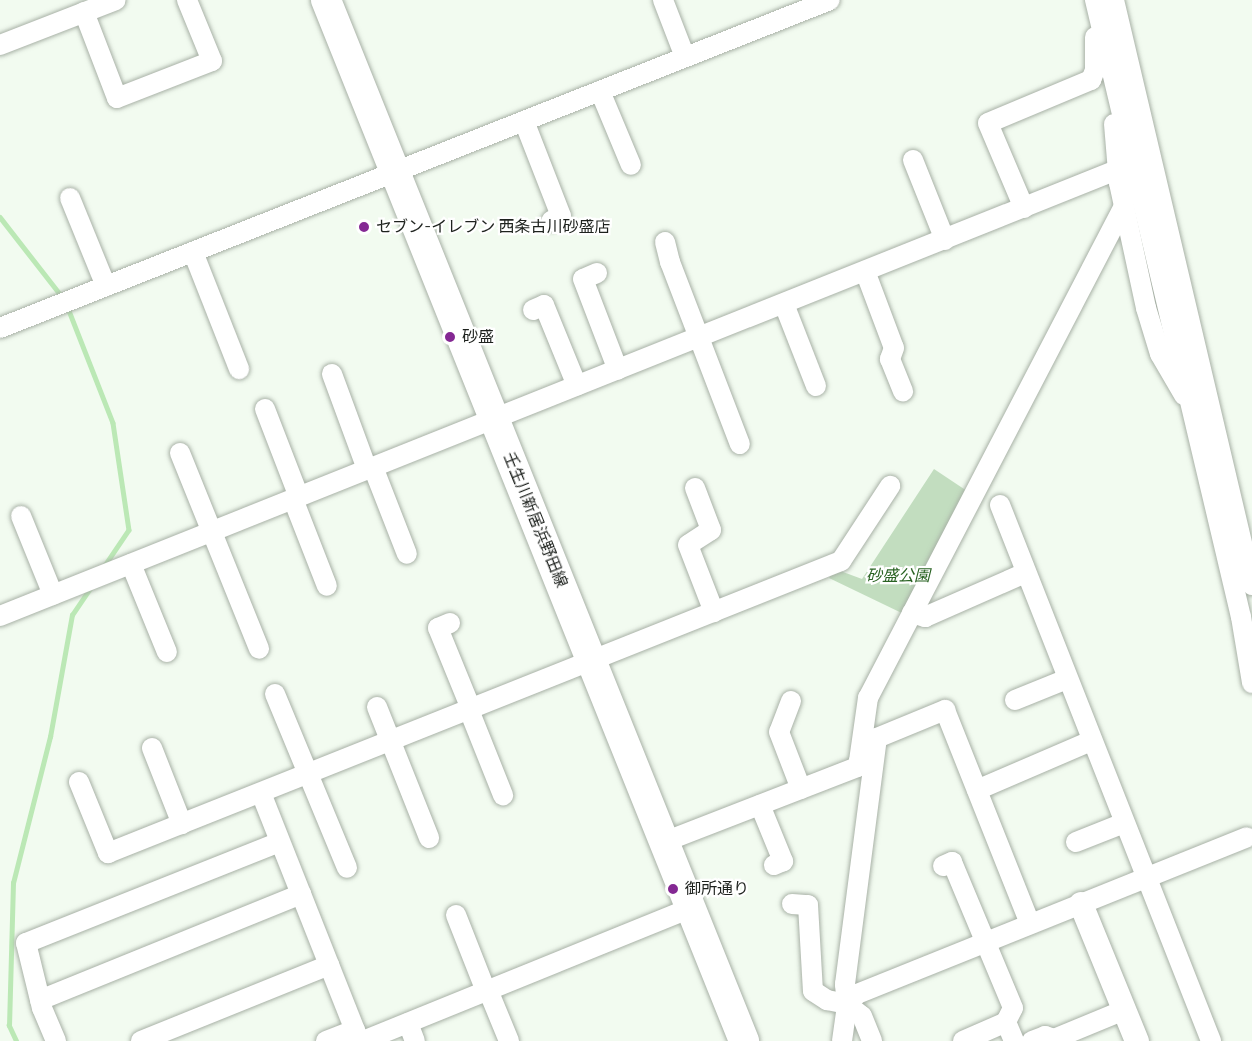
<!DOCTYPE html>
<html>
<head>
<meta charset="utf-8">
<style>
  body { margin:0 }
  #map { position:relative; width:1252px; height:1041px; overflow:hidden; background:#f2fbf0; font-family:Bitter,"Noto Sans JP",serif }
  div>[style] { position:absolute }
  .green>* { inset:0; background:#c2ddbf }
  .stream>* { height:4.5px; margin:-2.25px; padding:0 2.25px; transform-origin:2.25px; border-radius:2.25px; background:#bbe8b5 }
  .roads { filter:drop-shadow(0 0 2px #a8b1a6) drop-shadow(0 0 2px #a8b1a6) }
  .minor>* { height:20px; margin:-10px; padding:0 10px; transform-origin:10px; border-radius:10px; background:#fff }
  .tertiary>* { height:24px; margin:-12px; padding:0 12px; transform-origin:12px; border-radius:12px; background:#fff }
  .primary>* { height:30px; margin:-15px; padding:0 15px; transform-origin:15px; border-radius:15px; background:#fff }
  .dots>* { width:16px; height:16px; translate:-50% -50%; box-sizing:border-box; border:3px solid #fff; border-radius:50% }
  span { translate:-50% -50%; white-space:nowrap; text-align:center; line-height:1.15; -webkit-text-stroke:4.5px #fff; paint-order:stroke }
  .poi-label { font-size:16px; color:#1e221e }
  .left { translate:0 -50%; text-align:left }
  .street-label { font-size:16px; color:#1e221e }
  .park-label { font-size:16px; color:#2a6323; font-style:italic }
</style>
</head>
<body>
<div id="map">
  <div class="green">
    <i style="clip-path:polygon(934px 469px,973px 495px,910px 617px,829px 578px,835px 569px,862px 579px)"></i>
  </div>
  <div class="stream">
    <i style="left:0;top:217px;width:103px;rotate:52.1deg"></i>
    <i style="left:68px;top:308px;width:123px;rotate:68.6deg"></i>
    <i style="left:113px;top:423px;width:108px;rotate:81.5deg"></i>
    <i style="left:129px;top:530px;width:45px;rotate:124deg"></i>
    <i style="left:16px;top:1041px;width:17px;rotate:-115deg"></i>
    <i style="left:9px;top:1026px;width:143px;rotate:-88.4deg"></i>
    <i style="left:13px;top:883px;width:151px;rotate:-75.8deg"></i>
    <i style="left:50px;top:737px;width:124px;rotate:-79.8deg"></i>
    <i style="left:72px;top:615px;width:34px;rotate:-56deg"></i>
  </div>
  <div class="roads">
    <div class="minor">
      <i style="left:663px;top:0;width:61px;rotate:68.9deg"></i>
      <i style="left:1095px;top:0;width:634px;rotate:76.69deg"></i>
      <i style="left:1241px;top:617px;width:67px;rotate:80.5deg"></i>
      <i style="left:1114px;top:0;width:601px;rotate:76.73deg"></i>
      <i style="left:84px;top:12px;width:92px;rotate:69deg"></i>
      <i style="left:117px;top:98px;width:102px;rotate:-21.3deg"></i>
      <i style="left:212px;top:61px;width:66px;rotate:-112.3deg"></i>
      <i style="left:0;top:45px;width:124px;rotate:-21.2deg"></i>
      <i style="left:600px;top:91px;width:80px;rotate:67.3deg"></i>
      <i style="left:524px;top:121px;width:102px;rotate:68.7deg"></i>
      <i style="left:561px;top:216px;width:11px;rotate:153deg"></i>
      <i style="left:1114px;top:124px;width:59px;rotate:85.2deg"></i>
      <i style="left:1119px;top:183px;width:128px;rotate:77.8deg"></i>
      <i style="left:1146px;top:308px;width:48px;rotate:73.1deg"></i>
      <i style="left:1160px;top:354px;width:48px;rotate:59.7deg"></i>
      <i style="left:913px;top:160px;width:86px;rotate:68.2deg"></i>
      <i style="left:70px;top:198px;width:95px;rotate:67.8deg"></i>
      <i style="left:1024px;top:208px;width:92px;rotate:-113deg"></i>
      <i style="left:988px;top:123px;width:112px;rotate:-22.7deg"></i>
      <i style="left:1091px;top:80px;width:11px;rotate:-68deg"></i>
      <i style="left:1095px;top:70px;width:33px;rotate:-90deg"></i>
      <i style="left:665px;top:242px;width:21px;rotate:76deg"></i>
      <i style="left:670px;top:262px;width:195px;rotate:69deg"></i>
      <i style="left:193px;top:252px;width:126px;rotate:68.5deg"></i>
      <i style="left:865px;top:271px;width:82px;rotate:69.4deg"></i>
      <i style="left:894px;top:348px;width:12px;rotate:110deg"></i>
      <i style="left:890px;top:359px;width:35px;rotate:68deg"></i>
      <i style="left:597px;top:273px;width:15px;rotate:157deg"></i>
      <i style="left:583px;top:279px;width:97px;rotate:69deg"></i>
      <i style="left:784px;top:304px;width:88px;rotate:68.7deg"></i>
      <i style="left:533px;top:310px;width:12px;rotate:-24deg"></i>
      <i style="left:544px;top:305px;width:87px;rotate:67.8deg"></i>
      <i style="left:0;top:328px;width:892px;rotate:-21.56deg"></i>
      <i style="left:332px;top:374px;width:101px;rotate:69.8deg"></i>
      <i style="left:265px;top:409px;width:94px;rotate:68.9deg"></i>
      <i style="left:180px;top:453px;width:211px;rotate:68deg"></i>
      <i style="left:373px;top:467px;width:93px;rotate:68.7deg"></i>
      <i style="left:695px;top:488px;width:45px;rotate:69.1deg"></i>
      <i style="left:711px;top:530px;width:27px;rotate:147deg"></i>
      <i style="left:688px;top:545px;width:72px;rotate:68.8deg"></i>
      <i style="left:293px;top:499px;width:93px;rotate:68.7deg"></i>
      <i style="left:1000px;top:505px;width:576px;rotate:68.51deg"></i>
      <i style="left:21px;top:516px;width:85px;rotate:67.9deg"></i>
      <i style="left:131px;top:564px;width:95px;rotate:67.8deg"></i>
      <i style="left:912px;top:613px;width:14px;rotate:17deg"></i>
      <i style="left:925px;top:617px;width:109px;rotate:-23.7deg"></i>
      <i style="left:0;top:616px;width:1203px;rotate:-21.77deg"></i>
      <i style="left:450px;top:623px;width:13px;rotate:157deg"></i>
      <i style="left:438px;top:628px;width:87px;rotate:67.8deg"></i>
      <i style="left:275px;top:694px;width:188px;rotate:67.5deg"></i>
      <i style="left:1015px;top:700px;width:56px;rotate:-22deg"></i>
      <i style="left:791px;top:701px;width:33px;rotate:111deg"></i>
      <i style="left:779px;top:732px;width:61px;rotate:68.9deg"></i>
      <i style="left:377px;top:707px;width:141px;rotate:68.3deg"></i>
      <i style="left:469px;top:710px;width:92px;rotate:68.2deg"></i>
      <i style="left:152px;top:748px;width:82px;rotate:68.5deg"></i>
      <i style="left:859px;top:761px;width:64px;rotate:-81.9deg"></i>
      <i style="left:868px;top:698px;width:552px;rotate:-62.51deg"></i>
      <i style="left:79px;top:782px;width:77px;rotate:67.8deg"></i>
      <i style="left:108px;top:853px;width:789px;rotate:-21.72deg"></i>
      <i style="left:841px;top:561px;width:90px;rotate:-56.8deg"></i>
      <i style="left:977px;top:790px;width:124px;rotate:-23.3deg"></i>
      <i style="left:261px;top:793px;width:267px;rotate:68.4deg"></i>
      <i style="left:760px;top:805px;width:61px;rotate:67.7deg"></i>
      <i style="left:783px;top:861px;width:10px;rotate:156deg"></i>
      <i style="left:664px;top:842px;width:207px;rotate:-21.2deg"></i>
      <i style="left:857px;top:767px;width:6px;rotate:-72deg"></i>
      <i style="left:859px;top:761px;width:11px;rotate:5deg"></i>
      <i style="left:1076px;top:842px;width:52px;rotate:-21.6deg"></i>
      <i style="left:943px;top:866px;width:10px;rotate:-24deg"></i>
      <i style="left:952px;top:862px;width:158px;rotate:67.3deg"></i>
      <i style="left:1013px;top:1008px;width:16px;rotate:117deg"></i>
      <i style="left:1006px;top:1022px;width:21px;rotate:67deg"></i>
      <i style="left:792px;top:904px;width:16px;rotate:4deg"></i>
      <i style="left:808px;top:905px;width:86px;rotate:86.7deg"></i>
      <i style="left:813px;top:991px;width:17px;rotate:33deg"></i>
      <i style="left:827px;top:1000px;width:20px;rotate:11deg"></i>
      <i style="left:847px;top:1004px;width:19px;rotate:39deg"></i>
      <i style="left:862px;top:1016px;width:27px;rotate:68deg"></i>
      <i style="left:456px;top:915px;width:82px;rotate:68.5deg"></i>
      <i style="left:488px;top:990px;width:55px;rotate:67.6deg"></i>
      <i style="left:40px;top:1000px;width:282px;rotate:-22.1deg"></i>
      <i style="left:847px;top:1004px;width:14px;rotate:-45deg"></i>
      <i style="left:857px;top:994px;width:420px;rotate:-21.9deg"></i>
      <i style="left:408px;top:1023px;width:19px;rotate:69deg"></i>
      <i style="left:56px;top:1041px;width:36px;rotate:-113deg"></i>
      <i style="left:42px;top:1008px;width:67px;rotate:-103.8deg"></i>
      <i style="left:26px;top:943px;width:273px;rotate:-21.7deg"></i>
      <i style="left:141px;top:1041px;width:203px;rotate:-22deg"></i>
      <i style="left:326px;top:1041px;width:31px;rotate:-21deg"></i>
      <i style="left:363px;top:1041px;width:353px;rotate:-22.1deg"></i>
      <i style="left:842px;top:1041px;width:37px;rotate:-82deg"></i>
      <i style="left:847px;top:1004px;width:20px;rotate:-96deg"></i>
      <i style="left:845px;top:984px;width:248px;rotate:-82.6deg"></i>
      <i style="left:877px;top:738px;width:74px;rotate:-22.4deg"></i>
      <i style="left:945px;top:710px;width:230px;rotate:68.3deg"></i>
      <i style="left:963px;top:1041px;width:47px;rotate:-23.8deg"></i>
      <i style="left:1032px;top:1041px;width:14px;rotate:-21deg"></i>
      <i style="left:1045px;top:1036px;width:9px;rotate:18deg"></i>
      <i style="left:1054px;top:1039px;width:76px;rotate:-22.5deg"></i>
    </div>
    <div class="tertiary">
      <i style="left:1081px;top:904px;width:148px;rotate:67.8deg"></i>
    </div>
    <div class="primary">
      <i style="left:326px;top:0;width:1122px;rotate:68.12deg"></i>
    </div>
  </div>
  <div class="dots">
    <i style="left:364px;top:227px;background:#842893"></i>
    <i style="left:450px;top:337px;background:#842893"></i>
    <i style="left:673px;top:889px;background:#842893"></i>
  </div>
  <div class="poi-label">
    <span class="left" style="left:376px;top:227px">セブン-イレブン 西条古川砂盛店</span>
    <span class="left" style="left:462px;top:337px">砂盛</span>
    <span class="left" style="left:685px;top:889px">御所通り</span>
  </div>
  <div class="street-label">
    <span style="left:535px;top:520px;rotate:68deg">壬生川新居浜野田線</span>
  </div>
  <div class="park-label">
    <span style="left:898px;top:576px">砂盛公園</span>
  </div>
</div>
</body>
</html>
